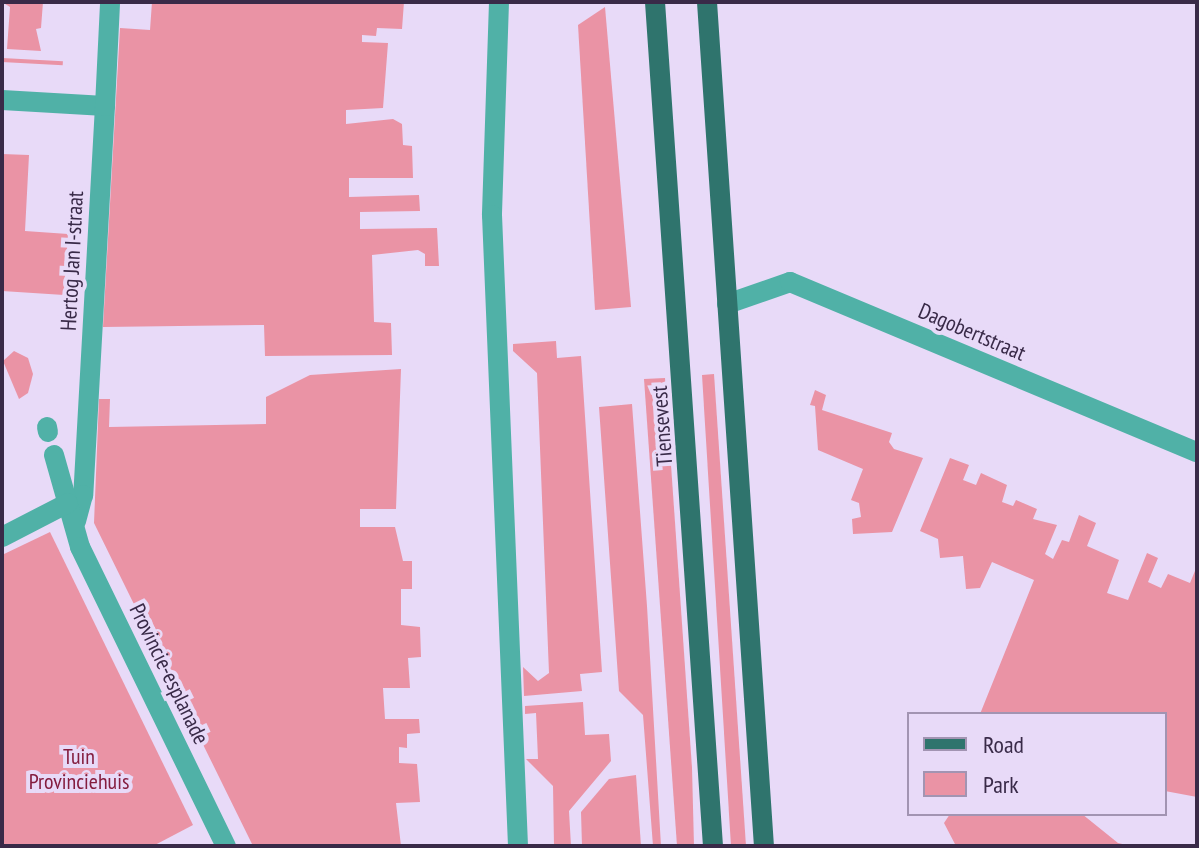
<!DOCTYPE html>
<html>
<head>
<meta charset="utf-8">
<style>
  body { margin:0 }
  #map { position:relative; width:1199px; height:848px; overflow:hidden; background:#e8daf8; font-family:"PT Sans Narrow",sans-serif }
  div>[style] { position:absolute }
  .green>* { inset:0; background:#ea93a5; transform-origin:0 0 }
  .minor>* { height:20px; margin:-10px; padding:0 10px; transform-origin:10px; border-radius:10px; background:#50b1a7 }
  .major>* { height:20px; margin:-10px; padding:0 10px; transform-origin:10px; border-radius:10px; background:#2f746d }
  span { translate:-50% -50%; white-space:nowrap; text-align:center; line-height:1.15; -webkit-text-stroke:8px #e8daf8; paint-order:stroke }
  .street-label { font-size:22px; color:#392a48 }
  .park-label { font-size:22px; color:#841d3f }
  .frame { position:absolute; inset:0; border:4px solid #392a48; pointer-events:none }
  .legend { position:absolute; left:907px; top:712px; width:260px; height:104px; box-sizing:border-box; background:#e8daf8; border:2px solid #a294b2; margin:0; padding:10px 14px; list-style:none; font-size:24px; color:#392a48 }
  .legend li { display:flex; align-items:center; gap:16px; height:40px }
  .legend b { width:40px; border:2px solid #a294b2 }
</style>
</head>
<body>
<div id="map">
  <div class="green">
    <i style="clip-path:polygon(2px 2px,43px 2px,41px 28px,36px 29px,41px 51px,7px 49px,10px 7px)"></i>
    <i style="clip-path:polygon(152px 2px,404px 2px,402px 29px,377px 28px,376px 36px,362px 35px,362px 42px,388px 43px,383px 108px,346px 110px,346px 124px,393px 119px,402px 124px,403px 145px,412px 146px,413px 178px,349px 178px,349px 197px,419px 195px,420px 211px,360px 212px,360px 229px,437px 228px,439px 266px,425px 266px,425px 254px,418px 250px,372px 255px,374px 322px,391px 323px,392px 355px,265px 356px,264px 325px,103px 327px,120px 28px,150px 30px)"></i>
    <i style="clip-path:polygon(605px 7px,631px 307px,595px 310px,578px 25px)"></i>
    <i style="left:2px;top:58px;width:61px;height:4px;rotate:3deg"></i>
    <i style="clip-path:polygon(2px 154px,29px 155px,25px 231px,68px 234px,64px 295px,2px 291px)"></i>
    <i style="clip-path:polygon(556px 341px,557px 358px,581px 356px,602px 672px,580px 674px,582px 691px,524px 696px,523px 667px,538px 681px,549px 673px,537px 373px,513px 351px,513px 344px)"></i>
    <i style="clip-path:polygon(14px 351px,28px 358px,33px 374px,28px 393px,19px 399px,3px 361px)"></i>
    <i style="clip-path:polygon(401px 369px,396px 509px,360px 509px,360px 527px,395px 527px,403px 561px,412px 561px,412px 589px,401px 589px,401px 625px,420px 627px,421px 657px,408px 658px,410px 688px,383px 688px,385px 719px,419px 719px,420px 733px,407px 734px,407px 748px,399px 747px,399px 763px,417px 764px,420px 802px,396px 803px,401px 846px,253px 846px,94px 523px,99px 399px,110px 399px,109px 427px,266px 424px,266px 397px,310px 375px)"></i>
    <i style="clip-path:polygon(714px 374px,746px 846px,731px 846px,702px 375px)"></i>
    <i style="clip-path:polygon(665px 378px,692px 768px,694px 846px,677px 846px,644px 379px)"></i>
    <i style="clip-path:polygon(815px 390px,826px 395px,822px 410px,892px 433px,889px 442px,894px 449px,923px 458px,892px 532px,853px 534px,852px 519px,861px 517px,859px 503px,851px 500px,863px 469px,818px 450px,815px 406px,810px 405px)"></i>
    <i style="clip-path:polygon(632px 404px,647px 606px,661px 846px,653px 846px,643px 715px,619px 691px,599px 407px)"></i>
    <i style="clip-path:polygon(950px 458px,969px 465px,963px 480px,976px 485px,981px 473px,1007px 485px,1002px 502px,1013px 506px,1016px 500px,1037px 509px,1033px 519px,1057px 525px,1045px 554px,1053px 559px,1062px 540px,1069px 542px,1079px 515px,1096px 523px,1087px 546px,1119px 560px,1107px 593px,1128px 600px,1147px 553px,1158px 558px,1148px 582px,1161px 588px,1168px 574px,1190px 583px,1197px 566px,1197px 797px,1165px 791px,1165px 714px,980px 714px,1034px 580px,992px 562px,980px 588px,966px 589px,963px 556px,940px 558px,938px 539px,920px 531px)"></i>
    <i style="clip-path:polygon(50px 532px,193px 825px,153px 846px,2px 846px,2px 555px)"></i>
    <i style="clip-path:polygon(583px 702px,585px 735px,609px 734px,611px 761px,569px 811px,571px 846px,554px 846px,553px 786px,526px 759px,538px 759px,536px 713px,525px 714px,525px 706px)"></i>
    <i style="clip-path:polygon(636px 775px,641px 846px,582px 846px,581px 812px,609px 779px)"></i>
    <i style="clip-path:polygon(950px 814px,1082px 814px,1118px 843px,1131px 846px,956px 846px,944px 823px)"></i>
  </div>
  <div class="minor">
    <i style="left:499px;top:2px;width:213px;rotate:91.9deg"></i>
    <i style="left:492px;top:215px;width:632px;rotate:87.64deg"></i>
    <i style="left:2px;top:100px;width:103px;rotate:3.3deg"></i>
    <i style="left:105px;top:106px;width:390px;rotate:93.2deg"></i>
    <i style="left:83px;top:495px;width:27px;rotate:105deg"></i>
    <i style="left:105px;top:106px;width:104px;rotate:-87.2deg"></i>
    <i style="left:727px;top:304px;width:67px;rotate:-19.2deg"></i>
    <i style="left:790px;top:282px;width:441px;rotate:22.7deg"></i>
    <i style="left:47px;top:427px;width:5px;rotate:79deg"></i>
    <i style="left:54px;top:455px;width:96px;rotate:74.2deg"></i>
    <i style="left:80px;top:547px;width:333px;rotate:64deg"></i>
    <i style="left:2px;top:537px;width:74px;rotate:-27.3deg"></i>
  </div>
  <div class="major">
    <i style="left:655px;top:2px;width:846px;rotate:86.07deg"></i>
    <i style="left:707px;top:2px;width:846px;rotate:86.14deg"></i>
  </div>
  <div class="street-label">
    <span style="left:72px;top:261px;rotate:-87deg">Hertog Jan I-straat</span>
    <span style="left:972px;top:332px;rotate:23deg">Dagobertstraat</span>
    <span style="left:662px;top:426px;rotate:-94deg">Tiensevest</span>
    <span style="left:169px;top:674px;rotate:64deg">Provincie-esplanade</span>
  </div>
  <div class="park-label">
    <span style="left:79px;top:769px">Tuin<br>Provinciehuis</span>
  </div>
  <div class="frame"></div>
  <ul class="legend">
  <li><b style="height:10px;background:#2f746d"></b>Road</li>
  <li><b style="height:22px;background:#ea93a5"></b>Park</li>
  </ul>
</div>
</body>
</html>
